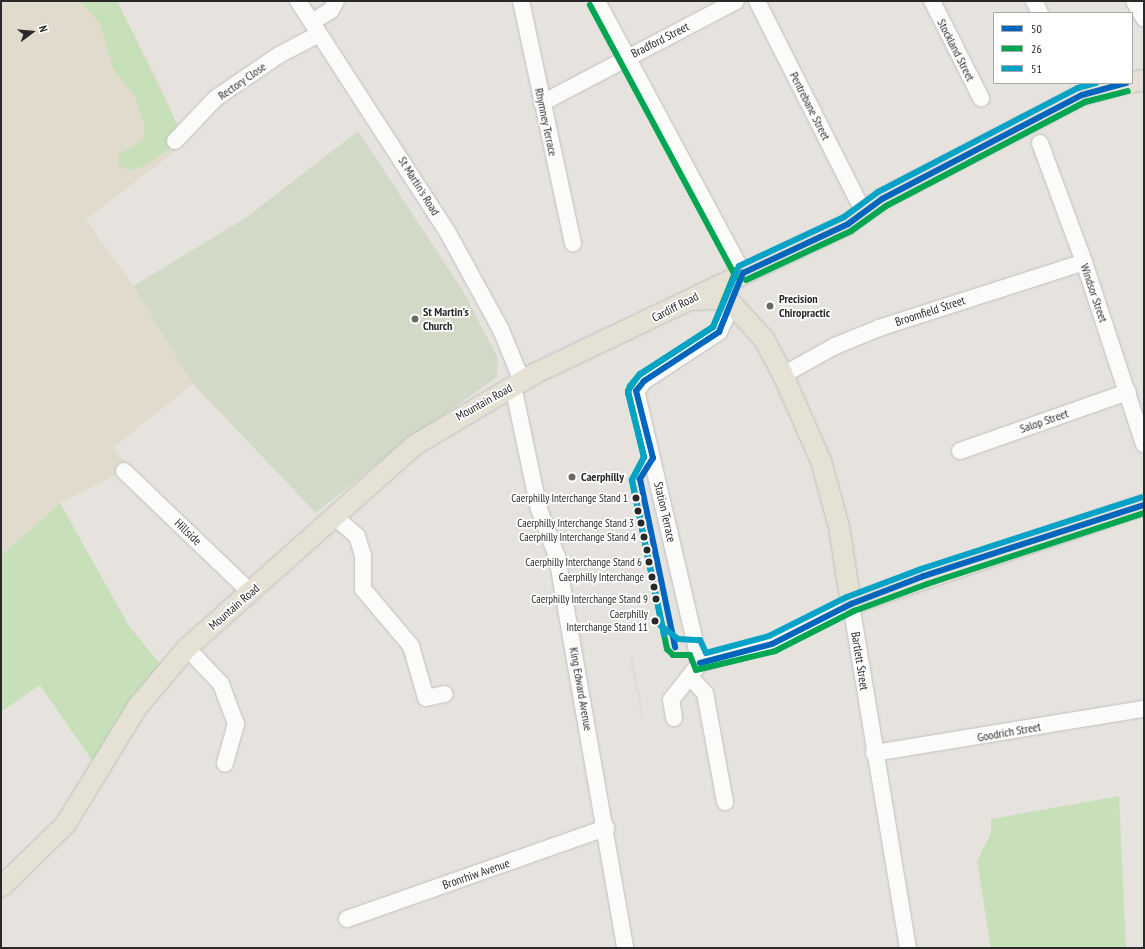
<!DOCTYPE html>
<html>
<head>
<meta charset="utf-8">
<style>
  body { margin:0 }
  #map { position:relative; width:1145px; height:949px; overflow:hidden; background:#e6e3de; font-family:"PT Sans Narrow",sans-serif }
  div>[style] { position:absolute }
  .education>* { inset:0; background:#e1dbcd }
  .green>* { inset:0; background:#c8e0b9 }
  .cemetery>* { inset:0; background:#d2dac7 }
  .roads { filter:drop-shadow(0 0 1px #c0bfc0) drop-shadow(0 0 1px #c0bfc0) }
  .minor>* { height:16px; margin:-8px; padding:0 8px; transform-origin:8px; border-radius:8px; background:#fbfbfa }
  .major>* { height:20px; margin:-10px; padding:0 10px; transform-origin:10px; border-radius:10px; background:#e5e1d4 }
  .rail>* { height:3px; margin:-1.5px; padding:0 1.5px; transform-origin:1.5px; border-radius:1.5px; background:#dddcde }
  .bus-1>* { height:6px; margin:-3px; padding:0 3px; transform-origin:3px; border-radius:3px; background:#0065bd }
  .bus-2>* { height:6px; margin:-3px; padding:0 3px; transform-origin:3px; border-radius:3px; background:#00a651 }
  .bus-3>* { height:6px; margin:-3px; padding:0 3px; transform-origin:3px; border-radius:3px; background:#02a3c6 }
  .dots>* { width:11px; height:11px; translate:-50% -50%; box-sizing:border-box; border:2px solid #fff; border-radius:50% }
  span { translate:-50% -50%; white-space:nowrap; text-align:center; line-height:1.15; -webkit-text-stroke:3.5px #fff; paint-order:stroke }
  .bus-label { font-size:11px; color:#292929 }
  .right { translate:-100% -50%; text-align:right }
  .street-label { font-size:12px; color:#292929 }
  .poi-label { font-size:12px; color:#292929; font-weight:700 }
  .left { translate:0 -50%; text-align:left }
  .frame { position:absolute; inset:0; border:2px solid #292929; pointer-events:none }
  .legend { position:absolute; left:993px; top:12px; width:140px; height:72px; box-sizing:border-box; background:#fff; border:1px solid #a9a9a9; margin:0; padding:5px 7px; list-style:none; font-size:12px; color:#292929 }
  .legend li { display:flex; align-items:center; gap:8px; height:20px }
  .legend b { width:20px; border:1px solid #a9a9a9 }
  .north { position:absolute; left:12px; top:12px; width:40px; height:40px; -webkit-text-stroke:3px #fff; paint-order:stroke; rotate:74deg; font-size:11px; font-weight:700; line-height:16px; text-align:center; color:#292929 }
  .north::after { content:''; display:block; margin:auto; width:14px; height:18px; background:#292929; clip-path:polygon(50% 0,100% 100%,50% 72%,0 100%) }
</style>
</head>
<body>
<div id="map">
  <div class="education">
    <i style="clip-path:polygon(1px 1px,117px 1px,160px 85px,177px 124px,173px 134px,177px 150px,86px 219px,133px 286px,193px 384px,114px 447px,124px 462px,124px 471px,60px 503px,1px 556px)"></i>
  </div>
  <div class="green">
    <i style="clip-path:polygon(80px 1px,117px 1px,177px 124px,170px 149px,141px 167px,129px 171px,118px 164px,119px 154px,143px 140px,145px 128px,135px 97px,113px 68px,99px 22px)"></i>
    <i style="clip-path:polygon(60px 503px,129px 626px,166px 671px,100px 772px,40px 685px,1px 712px,1px 556px)"></i>
    <i style="clip-path:polygon(1119px 796px,1126px 948px,991px 948px,977px 861px,991px 833px,991px 819px)"></i>
  </div>
  <div class="cemetery">
    <i style="clip-path:polygon(358px 131px,463px 291px,498px 358px,497px 377px,395px 449px,316px 513px,193px 384px,133px 286px,247px 217px)"></i>
  </div>
  <div class="roads">
    <div class="minor">
      <i style="left:298px;top:1px;width:276px;rotate:57.1deg"></i>
      <i style="left:448px;top:233px;width:111px;rotate:61.3deg"></i>
      <i style="left:501px;top:330px;width:55px;rotate:67.6deg"></i>
      <i style="left:521px;top:1px;width:248px;rotate:77.9deg"></i>
      <i style="left:597px;top:1px;width:309px;rotate:61.8deg"></i>
      <i style="left:757px;top:1px;width:235px;rotate:63.2deg"></i>
      <i style="left:932px;top:1px;width:109px;rotate:63.2deg"></i>
      <i style="left:1034px;top:1px;width:13px;rotate:63deg"></i>
      <i style="left:1134px;top:1px;width:20px;rotate:60deg"></i>
      <i style="left:312px;top:22px;width:22px;rotate:-32deg"></i>
      <i style="left:331px;top:10px;width:10px;rotate:-61deg"></i>
      <i style="left:542px;top:103px;width:219px;rotate:-27.7deg"></i>
      <i style="left:175px;top:141px;width:59px;rotate:-46.4deg"></i>
      <i style="left:216px;top:98px;width:76px;rotate:-34.3deg"></i>
      <i style="left:279px;top:55px;width:45px;rotate:-27.7deg"></i>
      <i style="left:1040px;top:143px;width:127px;rotate:69.7deg"></i>
      <i style="left:1084px;top:262px;width:192px;rotate:71.8deg"></i>
      <i style="left:783px;top:375px;width:60px;rotate:-29.1deg"></i>
      <i style="left:835px;top:346px;width:48px;rotate:-22.2deg"></i>
      <i style="left:879px;top:328px;width:215px;rotate:-17.8deg"></i>
      <i style="left:513px;top:386px;width:126px;rotate:78.1deg"></i>
      <i style="left:539px;top:509px;width:51px;rotate:69.4deg"></i>
      <i style="left:557px;top:557px;width:397px;rotate:80.1deg"></i>
      <i style="left:960px;top:451px;width:178px;rotate:-19.4deg"></i>
      <i style="left:124px;top:471px;width:176px;rotate:43.8deg"></i>
      <i style="left:335px;top:517px;width:29px;rotate:41deg"></i>
      <i style="left:357px;top:536px;width:21px;rotate:73deg"></i>
      <i style="left:363px;top:556px;width:33px;rotate:90deg"></i>
      <i style="left:363px;top:589px;width:75px;rotate:49.9deg"></i>
      <i style="left:411px;top:646px;width:54px;rotate:73.9deg"></i>
      <i style="left:426px;top:698px;width:19px;rotate:-12deg"></i>
      <i style="left:187px;top:648px;width:50px;rotate:46.6deg"></i>
      <i style="left:221px;top:684px;width:43px;rotate:69.4deg"></i>
      <i style="left:236px;top:724px;width:41px;rotate:105.8deg"></i>
      <i style="left:700px;top:663px;width:74px;rotate:-14.8deg"></i>
      <i style="left:772px;top:644px;width:89px;rotate:-26.9deg"></i>
      <i style="left:851px;top:604px;width:349px;rotate:80.6deg"></i>
      <i style="left:690px;top:677px;width:22px;rotate:47deg"></i>
      <i style="left:705px;top:693px;width:111px;rotate:79.6deg"></i>
      <i style="left:674px;top:718px;width:18px;rotate:-99deg"></i>
      <i style="left:671px;top:700px;width:47px;rotate:-51.9deg"></i>
      <i style="left:700px;top:663px;width:279px;rotate:-103.2deg"></i>
      <i style="left:636px;top:391px;width:13px;rotate:-51deg"></i>
      <i style="left:644px;top:381px;width:90px;rotate:-33.2deg"></i>
      <i style="left:719px;top:332px;width:31px;rotate:-65deg"></i>
      <i style="left:874px;top:753px;width:274px;rotate:-9.3deg"></i>
      <i style="left:347px;top:919px;width:275px;rotate:-19.4deg"></i>
    </div>
    <div class="major">
      <i style="left:1132px;top:82px;width:12px;rotate:-9deg"></i>
      <i style="left:694px;top:300px;width:22px;rotate:-3deg"></i>
      <i style="left:716px;top:299px;width:17px;rotate:17deg"></i>
      <i style="left:732px;top:304px;width:47px;rotate:47.6deg"></i>
      <i style="left:764px;top:339px;width:41px;rotate:62.2deg"></i>
      <i style="left:783px;top:375px;width:94px;rotate:66.2deg"></i>
      <i style="left:821px;top:461px;width:68px;rotate:74.7deg"></i>
      <i style="left:839px;top:527px;width:78px;rotate:81.1deg"></i>
      <i style="left:851px;top:604px;width:309px;rotate:-18.7deg"></i>
      <i style="left:1px;top:887px;width:89px;rotate:-44.1deg"></i>
      <i style="left:65px;top:825px;width:140px;rotate:-58.5deg"></i>
      <i style="left:138px;top:706px;width:76px;rotate:-49.8deg"></i>
      <i style="left:187px;top:648px;width:305px;rotate:-41.7deg"></i>
      <i style="left:415px;top:445px;width:139px;rotate:-30.8deg"></i>
      <i style="left:534px;top:374px;width:348px;rotate:-25.5deg"></i>
      <i style="left:848px;top:224px;width:42px;rotate:-36.3deg"></i>
      <i style="left:882px;top:199px;width:225px;rotate:-27.5deg"></i>
      <i style="left:1082px;top:95px;width:46px;rotate:-15.3deg"></i>
    </div>
  </div>
  <div class="rail">
    <i style="left:631px;top:659px;width:58px;rotate:79.1deg"></i>
  </div>
  <div class="bus-1">
    <i style="left:743px;top:273px;width:116px;rotate:-25deg"></i>
    <i style="left:848px;top:224px;width:42px;rotate:-36.3deg"></i>
    <i style="left:882px;top:199px;width:225px;rotate:-27.5deg"></i>
    <i style="left:1082px;top:95px;width:46px;rotate:-15.3deg"></i>
    <i style="left:653px;top:458px;width:69px;rotate:-104.2deg"></i>
    <i style="left:636px;top:391px;width:13px;rotate:-51deg"></i>
    <i style="left:644px;top:381px;width:90px;rotate:-33.2deg"></i>
    <i style="left:719px;top:332px;width:64px;rotate:-67.9deg"></i>
    <i style="left:653px;top:458px;width:25px;rotate:122deg"></i>
    <i style="left:640px;top:479px;width:172px;rotate:78.2deg"></i>
    <i style="left:700px;top:663px;width:74px;rotate:-14.8deg"></i>
    <i style="left:772px;top:644px;width:89px;rotate:-26.9deg"></i>
    <i style="left:851px;top:604px;width:78px;rotate:-21deg"></i>
    <i style="left:924px;top:576px;width:231px;rotate:-17.9deg"></i>
  </div>
  <div class="bus-2">
    <i style="left:590px;top:5px;width:309px;rotate:61.8deg"></i>
    <i style="left:736px;top:270px;width:61px;rotate:112deg"></i>
    <i style="left:713px;top:327px;width:88px;rotate:147deg"></i>
    <i style="left:639px;top:375px;width:19px;rotate:125deg"></i>
    <i style="left:628px;top:391px;width:68px;rotate:76.4deg"></i>
    <i style="left:644px;top:457px;width:26px;rotate:118deg"></i>
    <i style="left:632px;top:480px;width:173px;rotate:78.3deg"></i>
    <i style="left:667px;top:649px;width:8px;rotate:45deg"></i>
    <i style="left:673px;top:655px;width:17px"></i>
    <i style="left:690px;top:655px;width:16px;rotate:68deg"></i>
    <i style="left:696px;top:670px;width:81px;rotate:-13.5deg"></i>
    <i style="left:775px;top:651px;width:89px;rotate:-26.9deg"></i>
    <i style="left:854px;top:611px;width:78px;rotate:-20.3deg"></i>
    <i style="left:927px;top:584px;width:228px;rotate:-18.1deg"></i>
    <i style="left:746px;top:280px;width:116px;rotate:-25deg"></i>
    <i style="left:851px;top:231px;width:43px;rotate:-35.5deg"></i>
    <i style="left:886px;top:206px;width:225px;rotate:-27.6deg"></i>
    <i style="left:1085px;top:102px;width:44px;rotate:-14.3deg"></i>
  </div>
  <div class="bus-3">
    <i style="left:655px;top:621px;width:29px;rotate:38deg"></i>
    <i style="left:678px;top:639px;width:22px;rotate:3deg"></i>
    <i style="left:700px;top:640px;width:14px;rotate:65deg"></i>
    <i style="left:706px;top:653px;width:65px;rotate:-15.1deg"></i>
    <i style="left:769px;top:636px;width:87px;rotate:-26.6deg"></i>
    <i style="left:847px;top:597px;width:79px;rotate:-20.7deg"></i>
    <i style="left:921px;top:569px;width:232px;rotate:-18deg"></i>
    <i style="left:664px;top:635px;width:158px;rotate:-101.7deg"></i>
    <i style="left:632px;top:480px;width:26px;rotate:-62deg"></i>
    <i style="left:644px;top:457px;width:66px;rotate:-104deg"></i>
    <i style="left:628px;top:393px;width:7px;rotate:-74deg"></i>
    <i style="left:630px;top:386px;width:16px;rotate:-50deg"></i>
    <i style="left:640px;top:374px;width:87px;rotate:-32.8deg"></i>
    <i style="left:713px;top:327px;width:66px;rotate:-66.9deg"></i>
    <i style="left:739px;top:266px;width:116px;rotate:-25deg"></i>
    <i style="left:844px;top:217px;width:42px;rotate:-36.3deg"></i>
    <i style="left:878px;top:192px;width:225px;rotate:-27.5deg"></i>
    <i style="left:1078px;top:88px;width:19px;rotate:-16deg"></i>
  </div>
  <div class="dots">
    <i style="left:770px;top:306px;background:#6b6a68"></i>
    <i style="left:415px;top:319px;background:#6b6a68"></i>
    <i style="left:572px;top:477px;background:#6b6a68"></i>
    <i style="left:636px;top:498px;background:#292929"></i>
    <i style="left:638px;top:511px;background:#292929"></i>
    <i style="left:641px;top:523px;background:#292929"></i>
    <i style="left:644px;top:537px;background:#292929"></i>
    <i style="left:647px;top:550px;background:#292929"></i>
    <i style="left:649px;top:562px;background:#292929"></i>
    <i style="left:652px;top:577px;background:#292929"></i>
    <i style="left:654px;top:587px;background:#292929"></i>
    <i style="left:656px;top:599px;background:#292929"></i>
    <i style="left:655px;top:621px;background:#292929"></i>
  </div>
  <div class="bus-label">
    <span class="right" style="left:628px;top:498px">Caerphilly Interchange Stand 1</span>
    <span class="right" style="left:634px;top:523px">Caerphilly Interchange Stand 3</span>
    <span class="right" style="left:636px;top:537px">Caerphilly Interchange Stand 4</span>
    <span class="right" style="left:642px;top:562px">Caerphilly Interchange Stand 6</span>
    <span class="right" style="left:644px;top:577px">Caerphilly Interchange</span>
    <span class="right" style="left:648px;top:599px">Caerphilly Interchange Stand 9</span>
    <span class="right" style="left:648px;top:621px">Caerphilly<br>Interchange Stand 11</span>
  </div>
  <div class="street-label">
    <span style="left:660px;top:40px;rotate:-27deg">Bradford Street</span>
    <span style="left:956px;top:50px;rotate:63deg">Stockland Street</span>
    <span style="left:242px;top:81px;rotate:-35deg">Rectory Close</span>
    <span style="left:810px;top:106px;rotate:63deg">Pentrebane Street</span>
    <span style="left:546px;top:122px;rotate:78deg">Rhymney Terrace</span>
    <span style="left:419px;top:186px;rotate:58deg">St Martin's Road</span>
    <span style="left:1094px;top:293px;rotate:71deg">Windsor Street</span>
    <span style="left:675px;top:307px;rotate:-27deg">Cardiff Road</span>
    <span style="left:930px;top:311px;rotate:-18deg">Broomfield Street</span>
    <span style="left:484px;top:402px;rotate:-29deg">Mountain Road</span>
    <span style="left:1044px;top:421px;rotate:-19deg">Salop Street</span>
    <span style="left:665px;top:512px;rotate:77deg">Station Terrace</span>
    <span style="left:188px;top:532px;rotate:44deg">Hillside</span>
    <span style="left:234px;top:607px;rotate:-41deg">Mountain Road</span>
    <span style="left:860px;top:661px;rotate:81deg">Bartlett Street</span>
    <span style="left:581px;top:689px;rotate:80deg">King Edward Avenue</span>
    <span style="left:1009px;top:732px;rotate:-10deg">Goodrich Street</span>
    <span style="left:476px;top:874px;rotate:-19deg">Bronrhiw Avenue</span>
  </div>
  <div class="poi-label">
    <span class="left" style="left:779px;top:306px">Precision<br>Chiropractic</span>
    <span class="left" style="left:423px;top:319px">St Martin's<br>Church</span>
    <span class="left" style="left:581px;top:477px">Caerphilly</span>
  </div>
  <div class="frame"></div>
  <ul class="legend">
  <li><b style="height:5px;background:#0065bd"></b>50</li>
  <li><b style="height:5px;background:#00a651"></b>26</li>
  <li><b style="height:5px;background:#02a3c6"></b>51</li>
  </ul>
  <div class="north">N</div>
</div>
</body>
</html>
